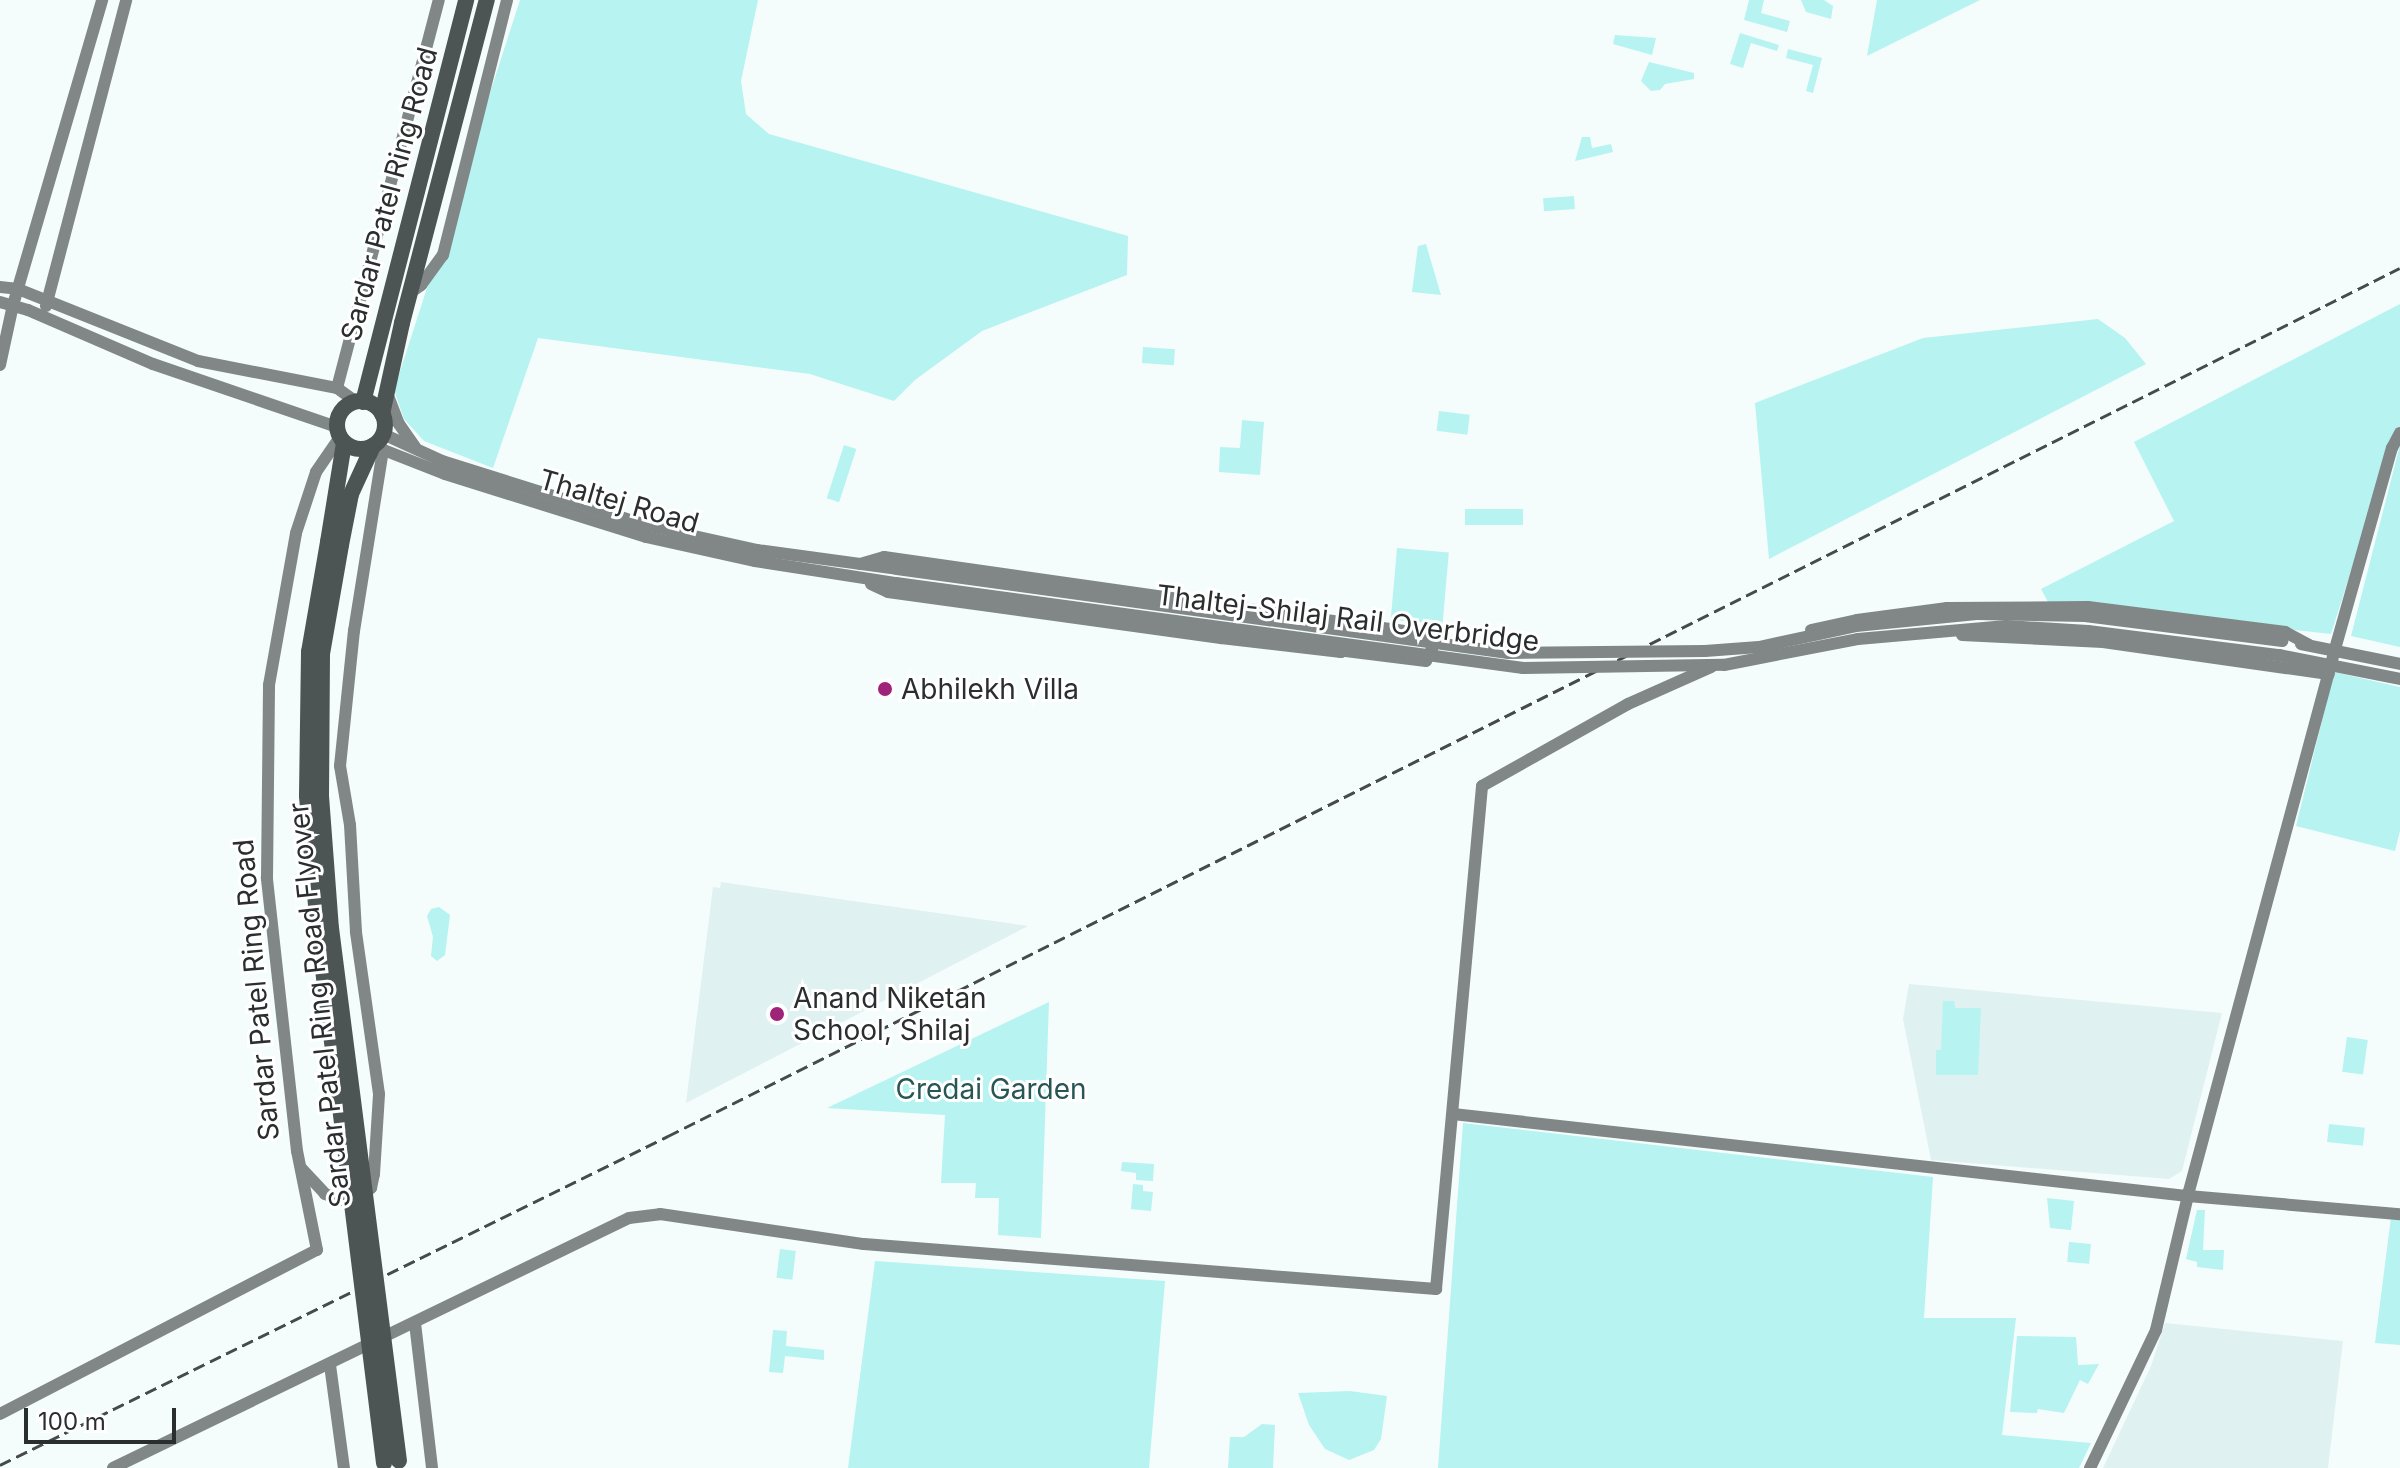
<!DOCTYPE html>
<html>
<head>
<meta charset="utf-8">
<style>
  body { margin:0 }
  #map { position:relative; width:2400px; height:1468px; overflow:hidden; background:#f4fdfc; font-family:Inter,sans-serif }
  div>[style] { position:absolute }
  .built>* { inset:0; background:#dff1f0 }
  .green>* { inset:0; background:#b6f3f1; transform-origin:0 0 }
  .secondary>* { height:12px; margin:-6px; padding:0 6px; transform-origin:6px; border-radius:6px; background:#818686 }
  .highway>* { height:16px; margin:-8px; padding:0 8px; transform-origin:8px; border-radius:8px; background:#4d5454 }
  .highway>.ring { margin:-8px; padding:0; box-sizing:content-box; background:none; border:16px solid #4d5454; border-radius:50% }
  .rail>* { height:3px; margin-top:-1.5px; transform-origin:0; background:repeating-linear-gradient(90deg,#474a4a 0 12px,transparent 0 18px) }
  .secondary-bridge>* { height:12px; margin:-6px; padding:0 6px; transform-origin:6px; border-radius:6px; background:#818686 }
  .highway-bridge>* { height:16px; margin:-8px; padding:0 8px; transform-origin:8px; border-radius:8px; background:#4d5454 }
  .dots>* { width:22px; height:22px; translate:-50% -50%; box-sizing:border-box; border:4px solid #fff; border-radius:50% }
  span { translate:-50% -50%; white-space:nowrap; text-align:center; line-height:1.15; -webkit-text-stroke:6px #fff; paint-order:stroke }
  .street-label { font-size:28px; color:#2b2e2e }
  .poi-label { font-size:28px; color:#2b2e2e }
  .left { translate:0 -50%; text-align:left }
  .park-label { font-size:28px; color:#275655 }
  .scale { position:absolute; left:24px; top:1408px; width:152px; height:36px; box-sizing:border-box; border:4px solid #2b2e2e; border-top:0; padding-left:10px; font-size:24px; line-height:28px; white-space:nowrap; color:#2b2e2e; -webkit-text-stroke:6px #fff; paint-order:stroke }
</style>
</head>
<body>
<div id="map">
  <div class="built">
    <i style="clip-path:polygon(721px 882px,1028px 926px,686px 1103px,713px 887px,720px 888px)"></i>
    <i style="clip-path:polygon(1909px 984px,2222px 1013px,2182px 1171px,2169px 1179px,1931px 1160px,1903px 1019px)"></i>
    <i style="clip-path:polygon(2165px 1323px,2343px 1341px,2328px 1468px,2103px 1468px,2151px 1366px)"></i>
  </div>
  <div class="green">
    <i style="clip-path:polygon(520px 0,758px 0,741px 81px,746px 114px,769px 134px,1128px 236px,1127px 275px,982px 331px,915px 380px,894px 401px,810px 374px,538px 338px,493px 468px,424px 441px,404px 419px,394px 390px)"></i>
    <i style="clip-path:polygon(1749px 0,1764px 0,1761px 13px,1790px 21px,1787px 32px,1744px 20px)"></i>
    <i style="clip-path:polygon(1801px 0,1824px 0,1833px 6px,1831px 19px,1806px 12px)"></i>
    <i style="clip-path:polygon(1877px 0,1980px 0,1867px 56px)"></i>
    <i style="clip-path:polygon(1740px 33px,1779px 45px,1777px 51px,1751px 43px,1743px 68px,1730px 64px)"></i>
    <i style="clip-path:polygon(1615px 35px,1656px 38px,1652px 55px,1613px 44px)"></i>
    <i style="clip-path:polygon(1788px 49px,1822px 58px,1813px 93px,1806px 91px,1813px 65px,1786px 58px)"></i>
    <i style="clip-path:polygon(1649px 62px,1694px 73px,1694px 79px,1665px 84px,1660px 90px,1651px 91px,1641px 81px)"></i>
    <i style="clip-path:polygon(1582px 137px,1590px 137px,1592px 148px,1611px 144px,1613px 152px,1575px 161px)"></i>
    <i style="left:1574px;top:196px;width:13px;height:31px;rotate:86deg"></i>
    <i style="clip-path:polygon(1426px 244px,1441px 295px,1412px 292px,1418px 246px)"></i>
    <i style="clip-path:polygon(2400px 304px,2400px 430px,2390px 448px,2331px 634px,2048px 602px,2041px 589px,2174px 521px,2134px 442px)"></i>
    <i style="clip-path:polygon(2098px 319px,2125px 338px,2146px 364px,1769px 559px,1755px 403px,1923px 338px)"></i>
    <i style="left:1143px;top:347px;width:32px;height:16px;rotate:4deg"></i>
    <i style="left:1439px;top:411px;width:31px;height:20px;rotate:7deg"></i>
    <i style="clip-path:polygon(1242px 420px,1264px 422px,1260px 475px,1219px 472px,1220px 447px,1240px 448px)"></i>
    <i style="left:844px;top:445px;width:13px;height:56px;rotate:18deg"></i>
    <i style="clip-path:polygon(2400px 445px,2400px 647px,2351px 636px)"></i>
    <i style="left:1465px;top:509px;width:58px;height:16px"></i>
    <i style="left:1397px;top:548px;width:52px;height:72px;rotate:5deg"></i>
    <i style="clip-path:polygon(2334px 672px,2400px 687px,2400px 831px,2395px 851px,2296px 826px)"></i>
    <i style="clip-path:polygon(439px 907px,450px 915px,445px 955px,437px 961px,431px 956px,433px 937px,427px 916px,431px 909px)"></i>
    <i style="clip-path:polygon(1943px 1001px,1954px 1001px,1955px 1008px,1981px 1008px,1978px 1075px,1936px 1075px,1936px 1050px,1941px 1050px)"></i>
    <i style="clip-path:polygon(1049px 1002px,1041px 1238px,998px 1235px,999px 1198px,975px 1198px,976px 1183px,941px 1183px,945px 1115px,827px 1108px)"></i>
    <i style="left:2347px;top:1037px;width:21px;height:35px;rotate:8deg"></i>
    <i style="clip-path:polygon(1463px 1123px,1933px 1177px,1924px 1318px,2016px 1318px,2002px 1435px,2091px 1443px,2079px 1468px,1438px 1468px)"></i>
    <i style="left:2329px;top:1124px;width:36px;height:18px;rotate:6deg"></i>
    <i style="clip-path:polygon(1122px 1162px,1154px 1164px,1153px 1181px,1136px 1180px,1136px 1173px,1121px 1171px)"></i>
    <i style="clip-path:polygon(1133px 1184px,1143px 1185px,1143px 1191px,1153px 1192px,1151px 1211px,1131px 1209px)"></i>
    <i style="clip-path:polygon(2047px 1198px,2074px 1201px,2071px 1230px,2050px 1228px)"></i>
    <i style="clip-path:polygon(2197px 1210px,2205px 1210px,2203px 1250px,2224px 1250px,2223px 1270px,2197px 1267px,2197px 1262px,2186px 1259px)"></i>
    <i style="clip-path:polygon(2391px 1217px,2400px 1218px,2400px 1345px,2375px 1343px)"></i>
    <i style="left:2069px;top:1242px;width:22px;height:20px;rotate:5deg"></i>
    <i style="left:780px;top:1249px;width:16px;height:29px;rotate:7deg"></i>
    <i style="clip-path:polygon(875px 1261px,1165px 1281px,1149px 1468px,848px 1468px)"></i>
    <i style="clip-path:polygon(773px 1330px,787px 1331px,786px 1346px,824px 1350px,824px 1360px,785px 1356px,783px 1373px,769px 1372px)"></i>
    <i style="clip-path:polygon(2017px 1336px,2076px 1337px,2078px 1365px,2099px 1364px,2088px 1384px,2080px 1380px,2064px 1413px,2038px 1409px,2037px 1413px,2010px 1412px)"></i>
    <i style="clip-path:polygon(1350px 1391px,1387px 1396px,1381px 1439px,1374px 1450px,1349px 1460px,1325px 1449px,1309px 1425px,1298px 1393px)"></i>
    <i style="clip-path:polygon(1262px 1424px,1275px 1425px,1273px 1468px,1228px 1468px,1230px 1437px,1244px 1437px)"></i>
  </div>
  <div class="secondary">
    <i style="left:0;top:287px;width:18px;rotate:6deg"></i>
    <i style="left:18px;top:289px;width:194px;rotate:21.8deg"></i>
    <i style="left:198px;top:361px;width:142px;rotate:11deg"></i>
    <i style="left:337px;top:388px;width:24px;rotate:36deg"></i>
    <i style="left:410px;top:293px;width:14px;rotate:-36deg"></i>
    <i style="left:421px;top:285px;width:37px;rotate:-54deg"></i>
    <i style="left:443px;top:255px;width:263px;rotate:-75.9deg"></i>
    <i style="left:0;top:302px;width:29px;rotate:16deg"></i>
    <i style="left:28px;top:310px;width:136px;rotate:23.4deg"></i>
    <i style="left:153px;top:364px;width:194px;rotate:18.9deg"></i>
    <i style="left:46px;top:306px;width:316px;rotate:-75.3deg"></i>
    <i style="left:0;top:365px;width:61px;rotate:-77.8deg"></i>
    <i style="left:13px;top:305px;width:318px;rotate:-73.7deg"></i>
    <i style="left:337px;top:388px;width:401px;rotate:-75.3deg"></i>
    <i style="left:387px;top:393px;width:33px;rotate:69deg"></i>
    <i style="left:399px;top:424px;width:28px;rotate:55deg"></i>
    <i style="left:383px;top:434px;width:65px;rotate:24.6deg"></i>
    <i style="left:442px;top:461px;width:217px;rotate:17.4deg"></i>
    <i style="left:649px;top:526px;width:111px;rotate:12.5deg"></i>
    <i style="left:757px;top:550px;width:141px;rotate:7.7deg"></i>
    <i style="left:376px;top:447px;width:74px;rotate:21.4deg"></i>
    <i style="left:445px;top:474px;width:211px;rotate:17.4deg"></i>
    <i style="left:646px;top:537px;width:112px;rotate:12.4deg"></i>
    <i style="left:755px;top:561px;width:143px;rotate:8.9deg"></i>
    <i style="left:860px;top:564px;width:25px;rotate:-16deg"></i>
    <i style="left:884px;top:557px;width:554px;rotate:8.1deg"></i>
    <i style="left:1432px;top:635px;width:14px;rotate:90deg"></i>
    <i style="left:1432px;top:649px;width:13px;rotate:117deg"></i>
    <i style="left:1426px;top:661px;width:81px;rotate:-172.9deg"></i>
    <i style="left:871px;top:584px;width:19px;rotate:25deg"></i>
    <i style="left:888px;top:592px;width:336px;rotate:7.9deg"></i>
    <i style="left:1221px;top:638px;width:121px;rotate:6.7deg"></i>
    <i style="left:1341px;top:652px;width:9px;rotate:-41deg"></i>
    <i style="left:1811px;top:630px;width:47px;rotate:-12.3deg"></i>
    <i style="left:1857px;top:620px;width:91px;rotate:-7.6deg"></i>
    <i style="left:1947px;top:608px;width:141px;rotate:-0.4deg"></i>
    <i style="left:2088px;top:607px;width:199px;rotate:7.2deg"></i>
    <i style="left:2285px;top:632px;width:27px;rotate:28deg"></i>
    <i style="left:1962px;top:635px;width:141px;rotate:2.8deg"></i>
    <i style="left:2103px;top:642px;width:228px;rotate:8.1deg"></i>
    <i style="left:2301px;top:644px;width:101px;rotate:11.4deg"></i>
    <i style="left:2279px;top:655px;width:123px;rotate:11.2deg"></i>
    <i style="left:1453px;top:1114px;width:740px;rotate:6.37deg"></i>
    <i style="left:2188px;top:1196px;width:213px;rotate:4.9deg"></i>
    <i style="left:302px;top:1169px;width:34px;rotate:47deg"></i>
    <i style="left:325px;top:1194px;width:17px;rotate:21deg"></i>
    <i style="left:341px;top:1200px;width:17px;rotate:-10deg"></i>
    <i style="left:358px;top:1197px;width:16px;rotate:-35deg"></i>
    <i style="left:371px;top:1188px;width:14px;rotate:-78deg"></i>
    <i style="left:374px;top:1174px;width:80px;rotate:-86.4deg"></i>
    <i style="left:379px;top:1094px;width:164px;rotate:-98.1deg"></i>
    <i style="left:356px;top:932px;width:107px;rotate:-93.2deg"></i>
    <i style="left:350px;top:825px;width:60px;rotate:-99.6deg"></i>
    <i style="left:340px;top:766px;width:136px;rotate:-84.1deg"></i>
    <i style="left:354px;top:631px;width:184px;rotate:-80.9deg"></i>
    <i style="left:415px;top:1323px;width:146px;rotate:83.3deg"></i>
    <i style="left:330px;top:1365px;width:104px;rotate:82.3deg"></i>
    <i style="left:0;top:1414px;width:357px;rotate:-27.4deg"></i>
    <i style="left:317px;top:1250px;width:101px;rotate:-101.4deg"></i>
    <i style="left:297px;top:1151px;width:275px;rotate:-96.3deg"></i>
    <i style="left:267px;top:878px;width:193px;rotate:-89.4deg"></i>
    <i style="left:269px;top:685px;width:154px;rotate:-79.9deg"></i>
    <i style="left:296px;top:533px;width:64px;rotate:-71.8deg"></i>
    <i style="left:316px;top:472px;width:42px;rotate:-55.6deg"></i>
    <i style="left:113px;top:1468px;width:573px;rotate:-25.85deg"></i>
    <i style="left:629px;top:1218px;width:31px;rotate:-7deg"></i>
    <i style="left:660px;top:1214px;width:206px;rotate:8.4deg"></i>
    <i style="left:864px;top:1244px;width:574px;rotate:4.5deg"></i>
    <i style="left:1436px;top:1289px;width:505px;rotate:-84.77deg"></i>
    <i style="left:1482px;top:786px;width:167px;rotate:-29.3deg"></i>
    <i style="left:1628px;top:704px;width:91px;rotate:-24deg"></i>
    <i style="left:2090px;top:1468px;width:153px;rotate:-64.4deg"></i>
    <i style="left:2156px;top:1330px;width:143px;rotate:-76.6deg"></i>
    <i style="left:2189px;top:1191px;width:561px;rotate:-74.92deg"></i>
    <i style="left:2335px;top:649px;width:209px;rotate:-74.2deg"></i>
    <i style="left:2392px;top:448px;width:17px;rotate:-62deg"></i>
  </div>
  <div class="highway">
    <i class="ring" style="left:337px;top:401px;width:32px;height:32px"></i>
    <i style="left:363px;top:402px;width:415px;rotate:-75.6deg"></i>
    <i style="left:382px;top:414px;width:93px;rotate:-77.6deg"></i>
    <i style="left:402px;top:323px;width:334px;rotate:-75.3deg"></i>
    <i style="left:328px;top:542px;width:100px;rotate:-80.8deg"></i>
    <i style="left:341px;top:545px;width:52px;rotate:-78.9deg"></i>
    <i style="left:351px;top:494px;width:53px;rotate:-65.4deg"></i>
  </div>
  <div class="rail">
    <i style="left:0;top:1465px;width:745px;rotate:-26.22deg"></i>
    <i style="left:668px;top:1136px;width:1937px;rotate:-26.62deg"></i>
  </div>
  <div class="secondary-bridge">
    <i style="left:897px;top:569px;width:617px;rotate:7.83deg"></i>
    <i style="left:1508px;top:653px;width:197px;rotate:-0.6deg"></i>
    <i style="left:1705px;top:651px;width:54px;rotate:-4.2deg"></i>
    <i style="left:1759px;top:647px;width:99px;rotate:-12.2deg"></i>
    <i style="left:1856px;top:626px;width:121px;rotate:-5.7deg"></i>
    <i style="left:1976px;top:614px;width:109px;rotate:1.1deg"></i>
    <i style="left:2085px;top:616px;width:199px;rotate:7.2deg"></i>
    <i style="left:896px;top:583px;width:633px;rotate:7.72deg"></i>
    <i style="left:1523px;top:668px;width:201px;rotate:-0.9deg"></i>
    <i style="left:1724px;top:665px;width:136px;rotate:-11deg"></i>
    <i style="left:1858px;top:639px;width:149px;rotate:-5deg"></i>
    <i style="left:2006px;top:626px;width:82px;rotate:3.5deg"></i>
    <i style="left:2088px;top:631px;width:193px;rotate:7.2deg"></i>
  </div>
  <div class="highway-bridge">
    <i style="left:328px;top:542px;width:112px;rotate:99.8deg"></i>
    <i style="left:309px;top:652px;width:144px;rotate:90.8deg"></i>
    <i style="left:307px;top:796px;width:133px;rotate:85.3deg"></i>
    <i style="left:318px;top:929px;width:538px;rotate:82.95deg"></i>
    <i style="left:341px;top:545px;width:111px;rotate:99.9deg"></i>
    <i style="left:322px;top:654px;width:142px;rotate:90.4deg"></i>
    <i style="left:321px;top:796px;width:132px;rotate:85.7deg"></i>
    <i style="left:331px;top:928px;width:537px;rotate:82.73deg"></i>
  </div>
  <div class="dots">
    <i style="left:885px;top:689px;background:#9e2379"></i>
    <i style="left:777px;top:1014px;background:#9e2379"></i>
  </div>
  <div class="street-label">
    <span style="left:389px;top:194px;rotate:-75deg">Sardar Patel Ring Road</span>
    <span style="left:619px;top:501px;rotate:16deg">Thaltej Road</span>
    <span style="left:1348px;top:618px;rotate:7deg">Thaltej-Shilaj Rail Overbridge</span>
    <span style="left:256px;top:990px;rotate:-95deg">Sardar Patel Ring Road</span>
    <span style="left:319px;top:1005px;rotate:-96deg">Sardar Patel Ring Road Flyover</span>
  </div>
  <div class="poi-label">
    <span class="left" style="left:901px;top:689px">Abhilekh Villa</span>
    <span class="left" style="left:793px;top:1014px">Anand Niketan<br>School, Shilaj</span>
  </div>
  <div class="park-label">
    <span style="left:991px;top:1089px">Credai Garden</span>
  </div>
  <div class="scale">100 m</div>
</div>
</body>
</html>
